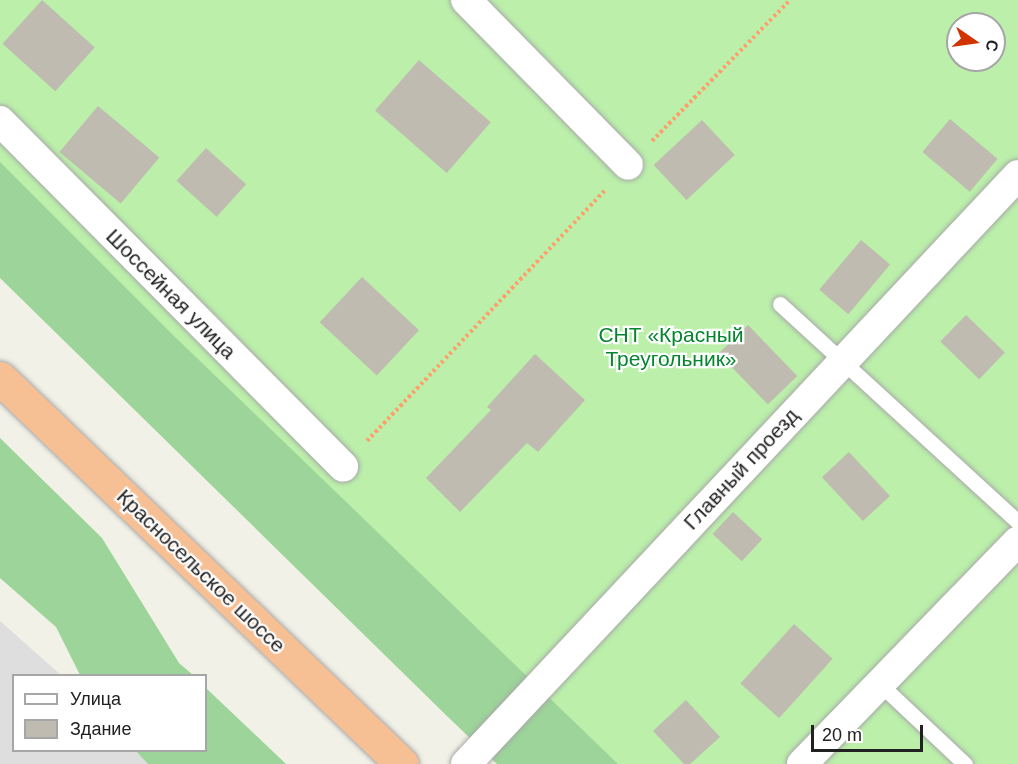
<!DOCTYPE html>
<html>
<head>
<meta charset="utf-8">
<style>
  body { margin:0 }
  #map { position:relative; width:1018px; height:764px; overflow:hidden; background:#f2f1e7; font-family:Arial,sans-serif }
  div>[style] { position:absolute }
  .residential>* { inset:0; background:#dfdede }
  .grass>* { inset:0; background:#bbefaa }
  .forest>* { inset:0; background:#9cd499 }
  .building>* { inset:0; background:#bfbbb0; transform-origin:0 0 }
  .path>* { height:4px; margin-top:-2px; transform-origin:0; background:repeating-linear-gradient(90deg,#ff9f6b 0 3px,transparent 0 6px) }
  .roads { filter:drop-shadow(0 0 2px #a8a8a8) drop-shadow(0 0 2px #a8a8a8) }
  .service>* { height:15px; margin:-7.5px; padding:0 7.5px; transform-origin:7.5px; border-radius:7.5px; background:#fff }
  .minor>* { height:30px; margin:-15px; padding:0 15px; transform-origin:15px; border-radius:15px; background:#fff }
  .trunk>* { height:33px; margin:-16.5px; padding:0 16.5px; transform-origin:16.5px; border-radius:16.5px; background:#f6c094 }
  span { translate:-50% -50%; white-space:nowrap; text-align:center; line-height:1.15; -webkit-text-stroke:4.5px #fff; paint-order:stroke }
  .street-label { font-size:21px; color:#212121 }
  .park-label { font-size:21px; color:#04852e }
  .legend { position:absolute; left:12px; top:674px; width:195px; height:78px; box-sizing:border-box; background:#fff; border:2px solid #a6a6a6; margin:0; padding:8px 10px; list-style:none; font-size:18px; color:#212121 }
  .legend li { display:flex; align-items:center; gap:12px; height:30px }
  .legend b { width:30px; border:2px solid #a6a6a6 }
  .north { position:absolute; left:946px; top:12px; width:60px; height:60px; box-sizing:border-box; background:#fff; border:2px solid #a6a6a6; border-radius:50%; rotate:103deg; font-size:16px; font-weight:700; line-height:24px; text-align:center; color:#212121 }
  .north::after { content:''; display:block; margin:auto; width:21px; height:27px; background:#d23400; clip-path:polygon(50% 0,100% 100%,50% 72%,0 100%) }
  .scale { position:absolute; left:811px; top:725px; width:112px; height:27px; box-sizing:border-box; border:3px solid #212121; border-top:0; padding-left:8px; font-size:18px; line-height:21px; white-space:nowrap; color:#212121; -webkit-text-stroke:4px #fff; paint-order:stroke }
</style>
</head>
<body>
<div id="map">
  <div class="residential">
    <i style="clip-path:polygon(0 621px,61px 675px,14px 676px,14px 750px,144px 751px,159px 764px,0 764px)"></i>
  </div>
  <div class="grass">
    <i style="clip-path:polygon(evenodd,0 0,1018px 0,1018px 764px,599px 764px,0 166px,0 0,958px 24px,994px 24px,994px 60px,958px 60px,958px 24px)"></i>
  </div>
  <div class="forest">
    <i style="clip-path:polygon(0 162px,174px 336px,618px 764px,497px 764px,448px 717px,0 278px)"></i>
    <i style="clip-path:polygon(0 438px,102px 538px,179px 663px,193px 675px,80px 675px,56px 627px,0 578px)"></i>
    <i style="clip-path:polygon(206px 688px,286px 764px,148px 764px,136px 751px,206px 750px)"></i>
  </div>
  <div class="building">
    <i style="left:42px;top:0;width:71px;height:59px;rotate:42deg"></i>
    <i style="left:419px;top:60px;width:95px;height:67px;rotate:41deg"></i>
    <i style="left:98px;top:106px;width:80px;height:60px;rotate:40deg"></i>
    <i style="left:950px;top:119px;width:62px;height:43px;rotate:40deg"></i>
    <i style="left:702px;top:120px;width:48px;height:66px;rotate:47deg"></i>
    <i style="left:206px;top:148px;width:54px;height:44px;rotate:42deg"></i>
    <i style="left:861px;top:240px;width:38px;height:65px;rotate:40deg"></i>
    <i style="left:362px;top:277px;width:78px;height:62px;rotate:43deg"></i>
    <i style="left:966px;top:315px;width:54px;height:37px;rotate:44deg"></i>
    <i style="left:748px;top:325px;width:71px;height:41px;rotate:46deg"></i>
    <i style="clip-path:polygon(535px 354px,585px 400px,538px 452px,527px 443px,460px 512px,426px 478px,491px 410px,487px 407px)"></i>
    <i style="left:849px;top:452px;width:60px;height:37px;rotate:47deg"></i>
    <i style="left:733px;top:512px;width:40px;height:30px;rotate:43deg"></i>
    <i style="left:794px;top:624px;width:52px;height:80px;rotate:42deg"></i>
    <i style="clip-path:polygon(686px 700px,720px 737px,690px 764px,684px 764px,653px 731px)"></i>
  </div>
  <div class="path">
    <i style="left:652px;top:141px;width:197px;rotate:-45.6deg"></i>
    <i style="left:367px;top:441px;width:346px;rotate:-46.5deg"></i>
  </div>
  <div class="roads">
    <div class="service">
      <i style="left:780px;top:304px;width:323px;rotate:42.5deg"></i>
      <i style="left:880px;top:684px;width:117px;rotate:43.3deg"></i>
    </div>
    <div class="minor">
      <i style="left:466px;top:0;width:231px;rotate:45.5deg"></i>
      <i style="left:0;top:121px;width:487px;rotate:45.2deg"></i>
      <i style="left:466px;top:764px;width:807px;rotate:-46.86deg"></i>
      <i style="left:802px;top:764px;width:310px;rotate:-45.9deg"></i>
    </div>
    <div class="trunk">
      <i style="left:0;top:378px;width:557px;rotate:43.84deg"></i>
    </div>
  </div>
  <div class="street-label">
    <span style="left:171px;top:294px;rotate:45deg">Шоссейная улица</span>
    <span style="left:741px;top:469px;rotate:-47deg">Главный проезд</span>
    <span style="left:201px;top:571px;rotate:44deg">Красносельское шоссе</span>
  </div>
  <div class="park-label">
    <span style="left:671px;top:347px">СНТ «Красный<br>Треугольник»</span>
  </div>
  <ul class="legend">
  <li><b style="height:8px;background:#fff"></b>Улица</li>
  <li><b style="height:16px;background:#bfbbb0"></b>Здание</li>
  </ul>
  <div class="north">С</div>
  <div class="scale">20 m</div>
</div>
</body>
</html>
